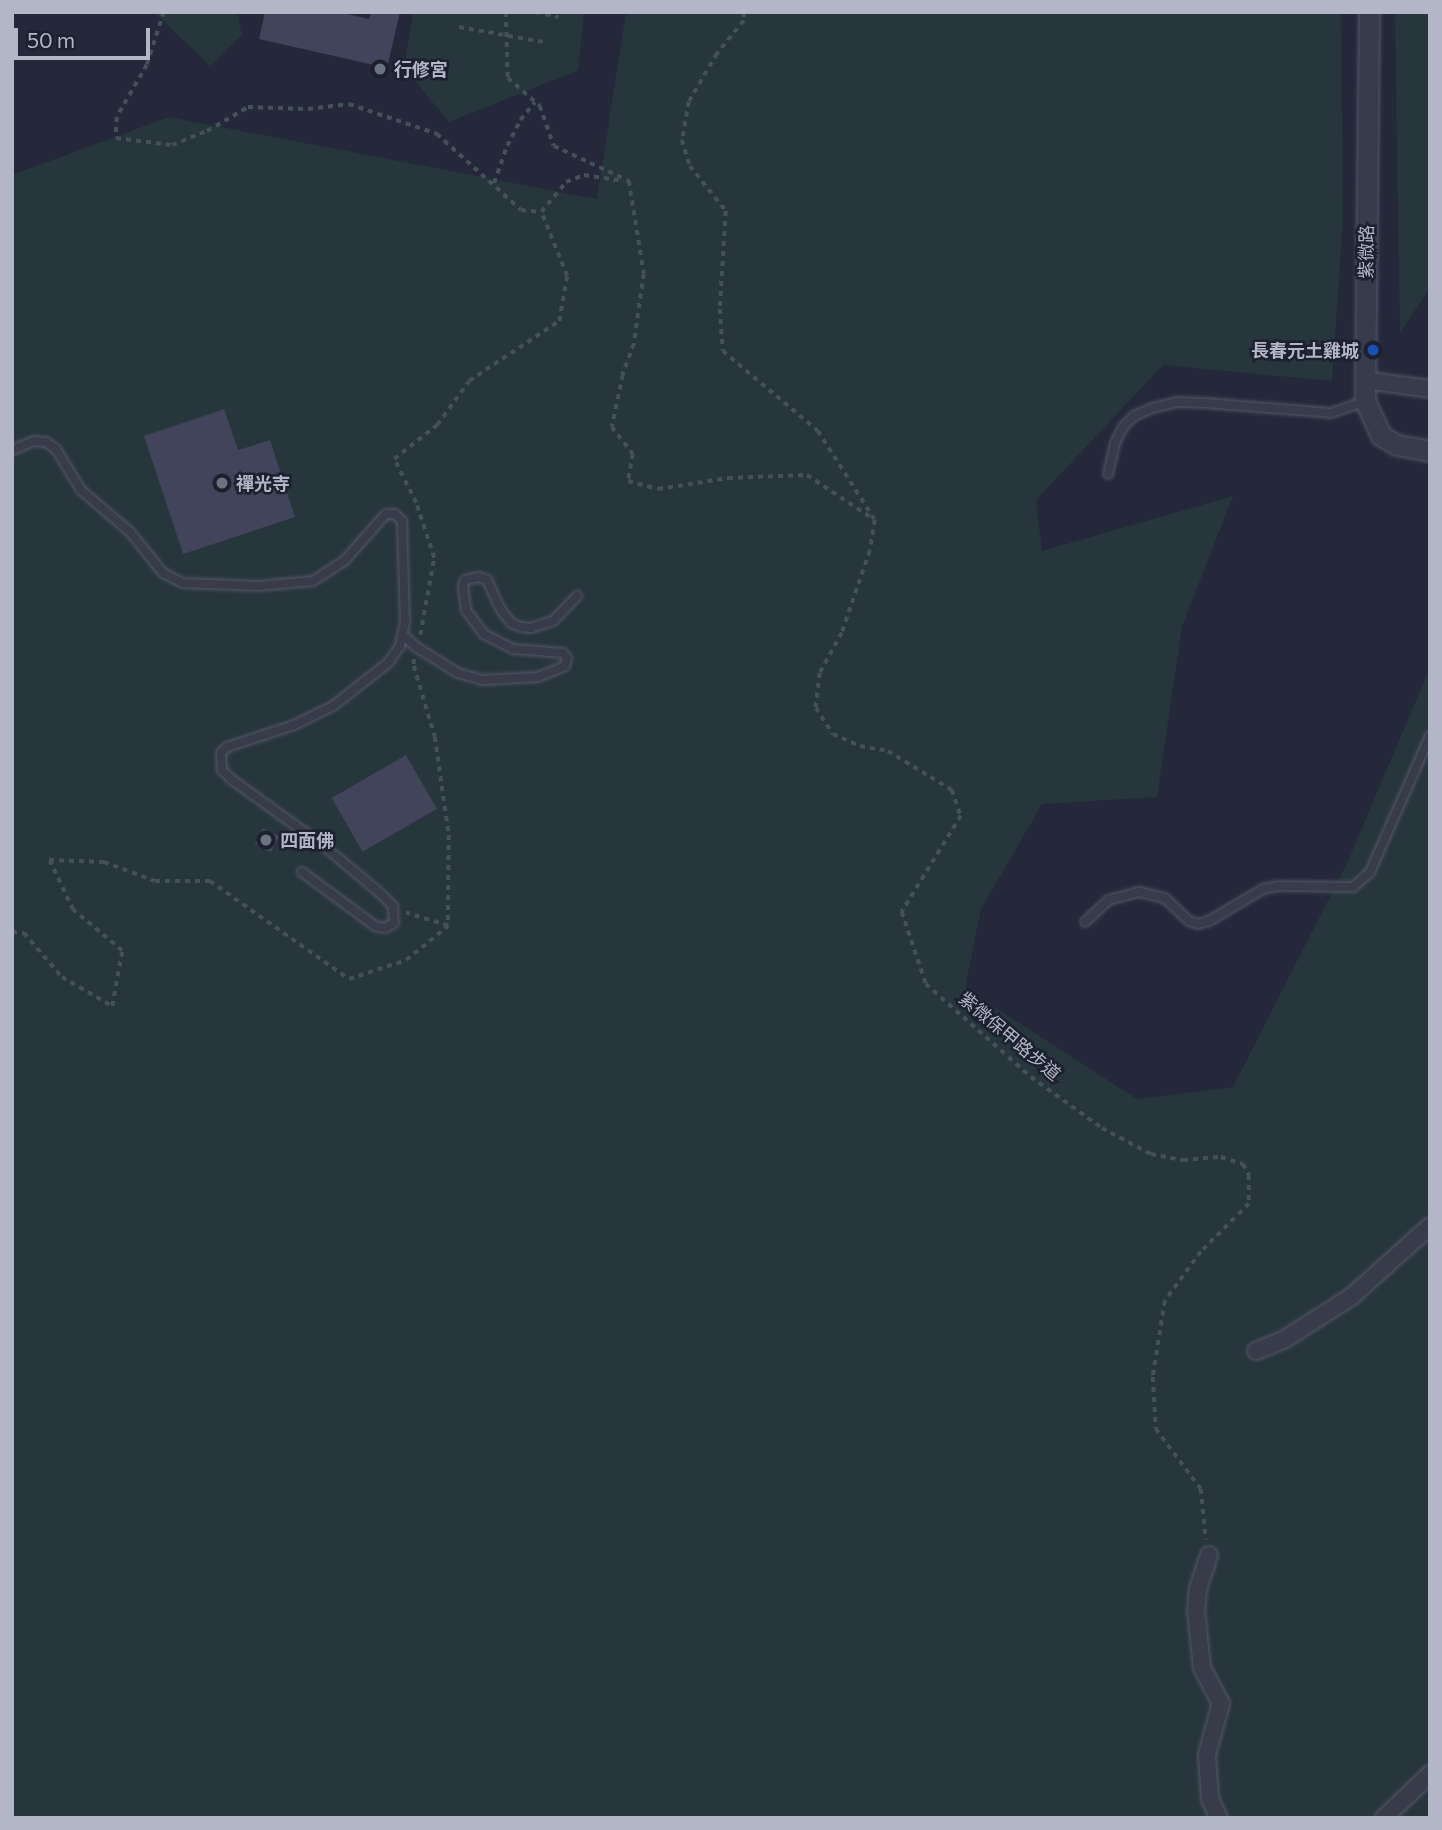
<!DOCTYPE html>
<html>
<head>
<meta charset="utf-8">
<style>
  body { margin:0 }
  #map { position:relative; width:1442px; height:1830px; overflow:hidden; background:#24283a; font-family:Commissioner,"Noto Sans TC",sans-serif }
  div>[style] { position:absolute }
  .green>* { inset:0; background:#27353c }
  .building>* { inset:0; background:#41445a; transform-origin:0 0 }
  .path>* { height:3.5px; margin-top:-1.75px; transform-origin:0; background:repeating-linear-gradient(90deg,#445158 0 5px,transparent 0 10px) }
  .roads { filter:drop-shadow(0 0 2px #535665) drop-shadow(0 0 2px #535665) }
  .service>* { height:8px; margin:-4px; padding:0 4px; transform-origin:4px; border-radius:4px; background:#383b4a }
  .minor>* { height:16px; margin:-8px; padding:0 8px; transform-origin:8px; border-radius:8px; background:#383b4a }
  .tertiary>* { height:19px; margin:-9.5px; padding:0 9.5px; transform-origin:9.5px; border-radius:9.5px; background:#383b4a }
  .dots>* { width:19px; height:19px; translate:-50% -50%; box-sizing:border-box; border:4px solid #1d202f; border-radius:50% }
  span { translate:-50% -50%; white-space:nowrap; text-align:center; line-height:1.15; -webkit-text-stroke:5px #1d202f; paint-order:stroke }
  .poi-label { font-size:18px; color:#b3b6c6; font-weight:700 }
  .left { translate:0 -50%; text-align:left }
  .right { translate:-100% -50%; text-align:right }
  .street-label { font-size:18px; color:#b3b6c6 }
  .frame { position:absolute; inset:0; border:14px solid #b3b6c6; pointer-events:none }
  .scale { position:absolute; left:14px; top:28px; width:136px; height:32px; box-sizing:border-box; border:4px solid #b3b6c6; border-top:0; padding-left:9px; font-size:21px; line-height:24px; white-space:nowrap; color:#b3b6c6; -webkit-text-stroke:5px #1d202f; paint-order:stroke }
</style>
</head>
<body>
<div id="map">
  <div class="green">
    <i style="clip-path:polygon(154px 12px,238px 12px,242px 35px,210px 66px)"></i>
    <i style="clip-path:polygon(413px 12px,584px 12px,578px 70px,449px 122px,404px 68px)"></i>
    <i style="clip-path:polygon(626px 12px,1341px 12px,1343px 219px,1332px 381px,1163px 365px,1036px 500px,1042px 551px,1233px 496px,1182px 626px,1157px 797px,1042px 804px,981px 909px,965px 988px,1137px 1099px,1233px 1087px,1349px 859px,1430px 667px,1430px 1818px,12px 1818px,12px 175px,169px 117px,597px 199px)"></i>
    <i style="clip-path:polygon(1395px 12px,1430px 12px,1430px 288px,1400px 333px)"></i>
  </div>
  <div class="building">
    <i style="clip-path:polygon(265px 12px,339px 12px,369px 19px,371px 12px,400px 12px,387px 68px,259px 39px)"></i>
    <i style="clip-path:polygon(224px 409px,238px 450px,270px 440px,295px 517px,183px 554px,144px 436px)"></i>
    <i style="left:406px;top:755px;width:62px;height:86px;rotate:60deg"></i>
    <i style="left:263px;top:828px;width:18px;height:18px;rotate:27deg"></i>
  </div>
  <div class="path">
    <i style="left:164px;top:12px;width:56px;rotate:107.8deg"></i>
    <i style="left:147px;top:65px;width:60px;rotate:120deg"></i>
    <i style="left:117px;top:117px;width:21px;rotate:93deg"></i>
    <i style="left:116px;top:138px;width:56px;rotate:7.1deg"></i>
    <i style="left:172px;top:145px;width:38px;rotate:-22deg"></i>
    <i style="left:207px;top:131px;width:48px;rotate:-30.3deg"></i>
    <i style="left:248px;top:107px;width:60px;rotate:1.9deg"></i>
    <i style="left:308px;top:109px;width:41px;rotate:-7deg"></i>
    <i style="left:349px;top:104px;width:93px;rotate:18.8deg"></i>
    <i style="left:437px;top:134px;width:113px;rotate:42.1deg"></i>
    <i style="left:521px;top:210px;width:20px;rotate:6deg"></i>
    <i style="left:541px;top:212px;width:39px;rotate:-50deg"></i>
    <i style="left:566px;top:182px;width:19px;rotate:-21deg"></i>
    <i style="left:584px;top:175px;width:40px;rotate:8.5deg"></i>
    <i style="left:506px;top:12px;width:66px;rotate:88.3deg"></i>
    <i style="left:508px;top:78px;width:43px;rotate:41.2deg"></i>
    <i style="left:540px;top:106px;width:42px;rotate:70.7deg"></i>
    <i style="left:554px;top:146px;width:83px;rotate:25deg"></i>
    <i style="left:629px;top:181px;width:94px;rotate:80.8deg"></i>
    <i style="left:644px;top:274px;width:71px;rotate:98.1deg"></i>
    <i style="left:634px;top:344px;width:33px;rotate:110deg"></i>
    <i style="left:623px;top:375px;width:53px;rotate:101.9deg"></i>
    <i style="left:612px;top:427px;width:34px;rotate:52deg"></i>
    <i style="left:633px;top:454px;width:27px;rotate:100deg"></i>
    <i style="left:628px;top:481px;width:31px;rotate:15deg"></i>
    <i style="left:658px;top:489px;width:71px;rotate:-8.9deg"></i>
    <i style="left:728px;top:478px;width:79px;rotate:-2.2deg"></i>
    <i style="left:807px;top:475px;width:78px;rotate:33.5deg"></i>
    <i style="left:536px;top:12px;width:23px;rotate:13deg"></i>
    <i style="left:744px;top:12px;width:9px;rotate:90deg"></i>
    <i style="left:744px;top:21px;width:43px;rotate:129.3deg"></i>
    <i style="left:717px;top:54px;width:56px;rotate:120.3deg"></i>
    <i style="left:689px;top:102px;width:39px;rotate:100deg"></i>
    <i style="left:682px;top:140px;width:27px;rotate:73deg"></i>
    <i style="left:690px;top:166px;width:58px;rotate:51.3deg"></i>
    <i style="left:726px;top:211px;width:98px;rotate:93.5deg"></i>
    <i style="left:720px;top:309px;width:42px;rotate:85.9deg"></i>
    <i style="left:723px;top:351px;width:124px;rotate:40.1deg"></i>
    <i style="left:818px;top:431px;width:106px;rotate:57.4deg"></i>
    <i style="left:875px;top:520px;width:31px;rotate:99deg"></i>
    <i style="left:870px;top:551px;width:87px;rotate:108.9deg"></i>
    <i style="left:842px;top:633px;width:46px;rotate:118.8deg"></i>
    <i style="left:820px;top:673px;width:35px;rotate:97deg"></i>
    <i style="left:816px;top:708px;width:31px;rotate:57deg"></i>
    <i style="left:833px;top:734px;width:30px;rotate:24deg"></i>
    <i style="left:860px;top:746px;width:28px;rotate:10deg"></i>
    <i style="left:888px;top:751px;width:75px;rotate:31.4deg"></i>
    <i style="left:952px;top:790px;width:28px;rotate:71deg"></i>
    <i style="left:961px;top:816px;width:113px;rotate:121.6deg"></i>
    <i style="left:902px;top:912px;width:76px;rotate:71.6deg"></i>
    <i style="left:926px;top:984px;width:140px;rotate:41.5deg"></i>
    <i style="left:1031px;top:1077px;width:87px;rotate:35.7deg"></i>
    <i style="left:1102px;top:1128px;width:55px;rotate:28deg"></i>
    <i style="left:1151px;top:1154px;width:33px;rotate:11deg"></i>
    <i style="left:1183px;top:1160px;width:38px;rotate:-5deg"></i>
    <i style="left:1221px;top:1157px;width:23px;rotate:18deg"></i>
    <i style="left:1243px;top:1164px;width:13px;rotate:61deg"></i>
    <i style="left:1249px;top:1175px;width:29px;rotate:90deg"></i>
    <i style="left:1249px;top:1204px;width:68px;rotate:135deg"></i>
    <i style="left:1201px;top:1252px;width:61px;rotate:126.3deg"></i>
    <i style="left:1165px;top:1301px;width:77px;rotate:99deg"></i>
    <i style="left:1153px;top:1377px;width:52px;rotate:86.7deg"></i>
    <i style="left:1156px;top:1429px;width:75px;rotate:53.1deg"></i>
    <i style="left:1201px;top:1489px;width:51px;rotate:84.4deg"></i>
    <i style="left:459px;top:27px;width:85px;rotate:10.1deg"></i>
    <i style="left:494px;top:183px;width:39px;rotate:-71deg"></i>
    <i style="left:507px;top:146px;width:29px;rotate:-63deg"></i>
    <i style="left:520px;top:120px;width:23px;rotate:-50deg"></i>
    <i style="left:420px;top:635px;width:78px;rotate:-79.7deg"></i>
    <i style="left:434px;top:558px;width:58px;rotate:-108.1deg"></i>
    <i style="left:416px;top:503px;width:49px;rotate:-116.6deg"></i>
    <i style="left:394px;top:459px;width:55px;rotate:-38.3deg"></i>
    <i style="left:437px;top:425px;width:54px;rotate:-54deg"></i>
    <i style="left:469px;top:381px;width:108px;rotate:-33.7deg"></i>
    <i style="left:559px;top:321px;width:46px;rotate:-79.9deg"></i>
    <i style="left:567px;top:276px;width:69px;rotate:-112.1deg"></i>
    <i style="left:414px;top:659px;width:7px;rotate:90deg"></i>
    <i style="left:414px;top:666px;width:74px;rotate:73.5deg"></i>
    <i style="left:435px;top:737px;width:99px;rotate:81.9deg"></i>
    <i style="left:449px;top:835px;width:91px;rotate:90.6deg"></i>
    <i style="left:12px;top:932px;width:12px;rotate:5deg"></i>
    <i style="left:24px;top:933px;width:58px;rotate:49.2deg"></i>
    <i style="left:62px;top:977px;width:58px;rotate:30.1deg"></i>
    <i style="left:112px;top:1006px;width:56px;rotate:-79.7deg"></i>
    <i style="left:122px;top:951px;width:64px;rotate:-140.1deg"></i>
    <i style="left:73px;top:910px;width:55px;rotate:-115.6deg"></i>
    <i style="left:49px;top:860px;width:55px;rotate:2.1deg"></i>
    <i style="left:104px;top:862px;width:54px;rotate:20.4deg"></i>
    <i style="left:155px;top:881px;width:55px"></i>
    <i style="left:210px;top:881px;width:170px;rotate:35.2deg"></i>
    <i style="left:349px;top:979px;width:60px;rotate:-18.4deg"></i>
    <i style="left:406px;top:960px;width:54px;rotate:-39deg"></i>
    <i style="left:448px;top:926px;width:44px;rotate:-162.8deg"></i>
  </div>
  <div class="roads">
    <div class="service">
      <i style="left:12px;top:450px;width:24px;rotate:-22deg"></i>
      <i style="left:34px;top:441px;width:12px;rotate:5deg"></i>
      <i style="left:46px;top:442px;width:12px;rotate:35deg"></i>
      <i style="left:56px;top:449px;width:48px;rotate:58.6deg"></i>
      <i style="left:81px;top:490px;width:65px;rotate:40.6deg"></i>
      <i style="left:130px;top:532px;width:53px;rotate:51.2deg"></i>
      <i style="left:163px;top:573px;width:22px;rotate:27deg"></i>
      <i style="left:183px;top:583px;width:75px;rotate:2.3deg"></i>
      <i style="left:258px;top:586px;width:55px;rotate:-5.2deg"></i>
      <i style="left:313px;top:581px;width:38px;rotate:-33deg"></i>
      <i style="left:345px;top:560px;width:62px;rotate:-48.3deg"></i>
      <i style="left:386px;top:514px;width:9px"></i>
      <i style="left:395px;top:514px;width:10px;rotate:45deg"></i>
      <i style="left:402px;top:521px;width:101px;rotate:88.3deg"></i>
      <i style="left:405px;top:622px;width:25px;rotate:102deg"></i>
      <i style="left:400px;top:646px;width:19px;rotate:125deg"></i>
      <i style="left:389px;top:662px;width:71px;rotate:141.8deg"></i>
      <i style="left:333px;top:706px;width:43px;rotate:154deg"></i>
      <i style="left:294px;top:725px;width:71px;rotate:161.8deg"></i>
      <i style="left:227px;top:747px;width:8px;rotate:135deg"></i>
      <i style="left:221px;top:753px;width:17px;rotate:87deg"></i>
      <i style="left:222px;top:770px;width:13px;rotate:45deg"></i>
      <i style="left:231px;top:779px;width:115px;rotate:35.8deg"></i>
      <i style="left:324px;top:846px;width:75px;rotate:40.1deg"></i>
      <i style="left:381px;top:894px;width:17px;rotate:45deg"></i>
      <i style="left:393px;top:906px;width:17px;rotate:87deg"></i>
      <i style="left:394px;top:923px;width:10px;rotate:151deg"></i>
      <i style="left:385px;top:928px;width:10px;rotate:-169deg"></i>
      <i style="left:375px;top:926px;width:91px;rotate:-143.5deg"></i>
      <i style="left:1108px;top:474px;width:32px;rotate:-77deg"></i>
      <i style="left:1115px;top:443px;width:18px;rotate:-63deg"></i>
      <i style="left:1123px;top:427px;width:16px;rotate:-45deg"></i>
      <i style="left:1134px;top:416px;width:20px;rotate:-24deg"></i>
      <i style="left:1152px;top:408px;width:26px;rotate:-13deg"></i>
      <i style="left:1177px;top:402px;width:28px;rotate:2deg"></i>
      <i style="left:1205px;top:403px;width:126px;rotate:4.5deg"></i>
      <i style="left:1331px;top:413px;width:36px;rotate:-19deg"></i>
      <i style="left:402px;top:634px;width:19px;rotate:43deg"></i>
      <i style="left:416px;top:647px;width:49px;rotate:31.8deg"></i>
      <i style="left:458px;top:673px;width:26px;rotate:16deg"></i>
      <i style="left:483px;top:680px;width:55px;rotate:-3.1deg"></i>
      <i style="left:538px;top:677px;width:29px;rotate:-22deg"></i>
      <i style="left:565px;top:666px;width:8px;rotate:-76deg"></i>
      <i style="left:567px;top:658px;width:6px;rotate:-129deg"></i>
      <i style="left:563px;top:653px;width:50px;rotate:-175.4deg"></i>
      <i style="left:513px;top:649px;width:33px;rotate:-153deg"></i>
      <i style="left:484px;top:634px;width:30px;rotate:-127deg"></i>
      <i style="left:466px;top:610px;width:23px;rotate:-97deg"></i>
      <i style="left:463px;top:587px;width:7px;rotate:-74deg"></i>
      <i style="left:465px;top:580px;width:14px;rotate:-12deg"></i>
      <i style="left:479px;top:577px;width:9px;rotate:21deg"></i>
      <i style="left:487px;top:580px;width:33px;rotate:65deg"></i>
      <i style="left:501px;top:610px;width:16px;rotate:52deg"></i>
      <i style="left:511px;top:623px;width:11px;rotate:22deg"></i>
      <i style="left:521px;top:627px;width:10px;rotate:6deg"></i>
      <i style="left:531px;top:628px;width:23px;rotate:-18deg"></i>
      <i style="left:553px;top:621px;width:35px;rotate:-46deg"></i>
      <i style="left:1085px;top:922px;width:33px;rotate:-43deg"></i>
      <i style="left:1109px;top:900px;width:31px;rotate:-15deg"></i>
      <i style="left:1139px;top:892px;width:27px;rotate:13deg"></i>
      <i style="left:1165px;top:898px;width:33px;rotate:44deg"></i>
      <i style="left:1189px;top:921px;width:9px;rotate:18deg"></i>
      <i style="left:1198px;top:924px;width:11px;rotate:-15deg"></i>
      <i style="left:1209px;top:921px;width:63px;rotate:-30.7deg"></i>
      <i style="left:1263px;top:889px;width:15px;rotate:-11deg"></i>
      <i style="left:1278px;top:886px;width:75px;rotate:0.8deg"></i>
      <i style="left:1353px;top:887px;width:23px;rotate:-41deg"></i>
      <i style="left:1370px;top:872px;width:149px;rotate:-66.2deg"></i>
    </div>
    <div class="minor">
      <i style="left:1364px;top:380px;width:67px;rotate:7.8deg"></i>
      <i style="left:1256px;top:1351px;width:31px;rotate:-22deg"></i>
      <i style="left:1285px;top:1339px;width:78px;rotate:-32.5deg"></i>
      <i style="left:1351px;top:1297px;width:106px;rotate:-41.9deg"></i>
      <i style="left:1209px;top:1555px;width:36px;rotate:108deg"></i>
      <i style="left:1198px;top:1589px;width:21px;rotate:95deg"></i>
      <i style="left:1196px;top:1610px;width:58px;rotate:84.1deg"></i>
      <i style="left:1202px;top:1668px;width:40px;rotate:62deg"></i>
      <i style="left:1221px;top:1703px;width:54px;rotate:105.1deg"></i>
      <i style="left:1207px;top:1755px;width:44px;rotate:86.1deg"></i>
      <i style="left:1210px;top:1799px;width:21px;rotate:65deg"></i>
      <i style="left:1384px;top:1818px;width:64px;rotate:-43.7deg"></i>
    </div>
    <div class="tertiary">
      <i style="left:1369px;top:12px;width:389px;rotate:90.6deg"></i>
      <i style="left:1365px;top:401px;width:38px;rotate:65deg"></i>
      <i style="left:1381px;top:436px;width:18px;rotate:29deg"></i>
      <i style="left:1397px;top:445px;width:34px;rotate:10deg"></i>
    </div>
  </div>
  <div class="dots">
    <i style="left:380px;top:69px;background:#6b7280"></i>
    <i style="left:1373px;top:350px;background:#1a4fb4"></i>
    <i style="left:222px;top:483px;background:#6b7280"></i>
    <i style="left:266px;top:840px;background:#6b7280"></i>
  </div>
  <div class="poi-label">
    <span class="left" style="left:394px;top:69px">行修宮</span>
    <span class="right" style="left:1359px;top:350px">長春元土雞城</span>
    <span class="left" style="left:236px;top:483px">禪光寺</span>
    <span class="left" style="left:280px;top:840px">四面佛</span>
  </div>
  <div class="street-label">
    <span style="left:1366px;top:252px;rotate:-89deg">紫微路</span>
    <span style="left:1010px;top:1036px;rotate:40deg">紫微保甲路步道</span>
  </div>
  <div class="frame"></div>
  <div class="scale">50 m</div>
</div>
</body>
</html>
